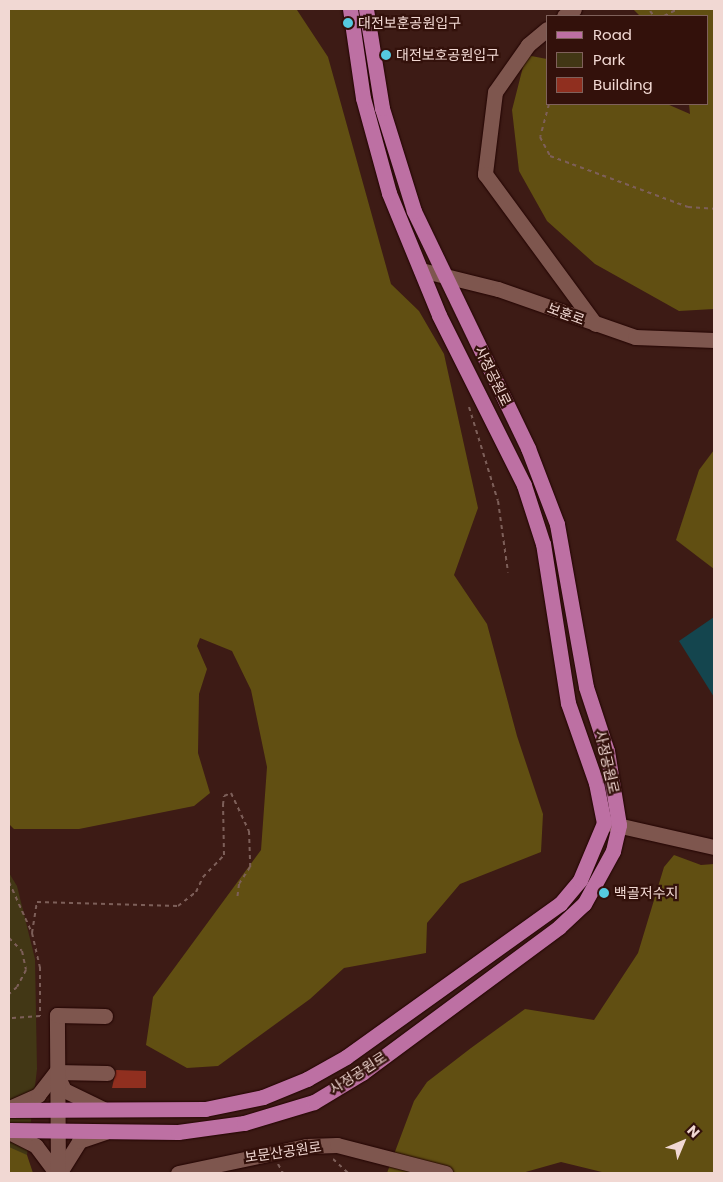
<!DOCTYPE html>
<html>
<head>
<meta charset="utf-8">
<style>
  body { margin:0 }
  #map { position:relative; width:723px; height:1182px; overflow:hidden; background:#3d1b15; font-family:Poppins,"Noto Sans KR",sans-serif }
  div>[style] { position:absolute }
  .green>* { inset:0; background:#423715 }
  .forest>* { inset:0; background:#614f12 }
  .water>* { inset:0; background:#14454e }
  .building>* { inset:0; background:#902f1f }
  .path>* { height:2px; margin-top:-1px; transform-origin:0; background:repeating-linear-gradient(90deg,#7d5f59 0 4px,transparent 0 8px) }
  .roads { filter:drop-shadow(0 0 1px #230402) drop-shadow(0 0 1px #230402) }
  .minor>* { height:15px; margin:-7.5px; padding:0 7.5px; transform-origin:7.5px; border-radius:7.5px; background:#7e564e }
  .major>* { height:15px; margin:-7.5px; padding:0 7.5px; transform-origin:7.5px; border-radius:7.5px; background:#bd70a3 }
  .dots>* { width:14px; height:14px; translate:-50% -50%; box-sizing:border-box; border:2px solid #33110b; border-radius:50% }
  span { translate:-50% -50%; white-space:nowrap; text-align:center; line-height:1.15; -webkit-text-stroke:4.5px #33110b; paint-order:stroke }
  .poi-label { font-size:14px; color:#f1d8d3 }
  .left { translate:0 -50%; text-align:left }
  .street-label { font-size:14px; color:#f1d8d3 }
  .frame { position:absolute; inset:0; border:10px solid #f1d8d3; pointer-events:none }
  .legend { position:absolute; left:546px; top:15px; width:162px; height:90px; box-sizing:border-box; background:#33110b; border:1px solid #7f615b; margin:0; padding:6px 9px; list-style:none; font-size:15px; color:#f1d8d3 }
  .legend li { display:flex; align-items:center; gap:10px; height:25px }
  .legend b { width:25px; border:1px solid #7f615b }
  .north { position:absolute; left:658px; top:1117px; width:50px; height:50px; -webkit-text-stroke:4px #33110b; paint-order:stroke; rotate:45deg; font-size:14px; font-weight:700; line-height:20px; text-align:center; color:#f1d8d3 }
  .north::after { content:''; display:block; margin:auto; width:18px; height:22px; background:#f1d8d3; clip-path:polygon(50% 0,100% 100%,50% 72%,0 100%) }
</style>
</head>
<body>
<div id="map">
  <div class="green">
    <i style="clip-path:polygon(9px 873px,17px 886px,35px 959px,37px 1069px,27px 1155px,9px 1172px)"></i>
  </div>
  <div class="forest">
    <i style="clip-path:polygon(9px 9px,291px 9px,297px 10px,328px 57px,391px 284px,419px 311px,444px 354px,478px 508px,454px 575px,487px 624px,517px 736px,543px 814px,541px 852px,460px 884px,427px 923px,426px 953px,344px 968px,310px 999px,218px 1066px,187px 1068px,146px 1045px,153px 997px,261px 850px,267px 767px,251px 690px,232px 651px,200px 638px,197px 646px,207px 669px,199px 694px,198px 753px,210px 793px,194px 806px,79px 829px,14px 829px,9px 824px)"></i>
    <i style="clip-path:polygon(633px 9px,714px 9px,714px 309px,679px 311px,595px 264px,547px 221px,519px 171px,512px 110px,526px 55px,547px 59px,547px 104px,667px 104px,690px 114px,689px 104px,707px 104px,707px 16px,640px 16px)"></i>
    <i style="clip-path:polygon(714px 450px,714px 569px,676px 540px,699px 470px)"></i>
    <i style="clip-path:polygon(674px 855px,701px 865px,714px 864px,714px 1173px,606px 1173px,561px 1162px,522px 1173px,387px 1173px,414px 1101px,427px 1082px,471px 1048px,525px 1009px,594px 1020px,638px 953px,664px 867px)"></i>
    <i style="clip-path:polygon(9px 1147px,27px 1155px,33px 1173px,9px 1173px)"></i>
  </div>
  <div class="water">
    <i style="clip-path:polygon(714px 617px,714px 697px,679px 641px)"></i>
  </div>
  <div class="building">
    <i style="clip-path:polygon(116px 1070px,146px 1071px,146px 1088px,112px 1088px)"></i>
  </div>
  <div class="path">
    <i style="left:650px;top:11px;width:6px;rotate:51deg"></i>
    <i style="left:664px;top:16px;width:16px;rotate:-27deg"></i>
    <i style="left:549px;top:104px;width:34px;rotate:105deg"></i>
    <i style="left:540px;top:137px;width:21px;rotate:62deg"></i>
    <i style="left:550px;top:156px;width:147px;rotate:20.3deg"></i>
    <i style="left:688px;top:207px;width:26px;rotate:4deg"></i>
    <i style="left:469px;top:407px;width:98px;rotate:72.9deg"></i>
    <i style="left:498px;top:501px;width:72px;rotate:82deg"></i>
    <i style="left:9px;top:882px;width:56px;rotate:65.7deg"></i>
    <i style="left:32px;top:933px;width:35px;rotate:77deg"></i>
    <i style="left:40px;top:967px;width:49px;rotate:90deg"></i>
    <i style="left:40px;top:1016px;width:31px;rotate:176deg"></i>
    <i style="left:32px;top:933px;width:31px;rotate:-81deg"></i>
    <i style="left:37px;top:902px;width:141px;rotate:1.6deg"></i>
    <i style="left:178px;top:906px;width:23px;rotate:-38deg"></i>
    <i style="left:196px;top:892px;width:17px;rotate:-65deg"></i>
    <i style="left:203px;top:877px;width:30px;rotate:-46deg"></i>
    <i style="left:224px;top:855px;width:50px;rotate:-91.1deg"></i>
    <i style="left:223px;top:805px;width:9px;rotate:-84deg"></i>
    <i style="left:224px;top:796px;width:8px;rotate:-23deg"></i>
    <i style="left:231px;top:793px;width:42px;rotate:64.7deg"></i>
    <i style="left:249px;top:831px;width:36px;rotate:88deg"></i>
    <i style="left:250px;top:867px;width:20px;rotate:123deg"></i>
    <i style="left:239px;top:884px;width:16px;rotate:97deg"></i>
    <i style="left:9px;top:938px;width:18px;rotate:45deg"></i>
    <i style="left:22px;top:951px;width:19px;rotate:78deg"></i>
    <i style="left:26px;top:970px;width:19px;rotate:118deg"></i>
    <i style="left:17px;top:987px;width:11px;rotate:139deg"></i>
    <i style="left:333px;top:1159px;width:21px;rotate:43deg"></i>
    <i style="left:278px;top:1164px;width:10px;rotate:61deg"></i>
  </div>
  <div class="roads">
    <div class="minor">
      <i style="left:564px;top:16px;width:12px;rotate:-35deg"></i>
      <i style="left:547px;top:29px;width:25px;rotate:140deg"></i>
      <i style="left:528px;top:45px;width:57px;rotate:125.1deg"></i>
      <i style="left:495px;top:92px;width:83px;rotate:97deg"></i>
      <i style="left:485px;top:174px;width:186px;rotate:53.7deg"></i>
      <i style="left:421px;top:270px;width:79px;rotate:13.9deg"></i>
      <i style="left:498px;top:289px;width:145px;rotate:19.3deg"></i>
      <i style="left:635px;top:337px;width:79px;rotate:2.2deg"></i>
      <i style="left:608px;top:823px;width:109px;rotate:12.8deg"></i>
      <i style="left:56px;top:1072px;width:51px;rotate:1.1deg"></i>
      <i style="left:57px;top:1075px;width:17px;rotate:65deg"></i>
      <i style="left:64px;top:1090px;width:43px;rotate:26deg"></i>
      <i style="left:9px;top:1108px;width:32px;rotate:-24deg"></i>
      <i style="left:38px;top:1095px;width:29px;rotate:-52deg"></i>
      <i style="left:9px;top:1132px;width:30px;rotate:27deg"></i>
      <i style="left:36px;top:1146px;width:34px;rotate:53deg"></i>
      <i style="left:60px;top:1172px;width:36px;rotate:-58deg"></i>
      <i style="left:79px;top:1141px;width:28px;rotate:-19deg"></i>
      <i style="left:58px;top:1173px;width:158px;rotate:-90.4deg"></i>
      <i style="left:57px;top:1015px;width:48px;rotate:1.2deg"></i>
      <i style="left:178px;top:1173px;width:131px;rotate:-11.9deg"></i>
      <i style="left:306px;top:1146px;width:31px;rotate:-2deg"></i>
      <i style="left:337px;top:1145px;width:112px;rotate:14.5deg"></i>
    </div>
    <div class="major">
      <i style="left:9px;top:1110px;width:196px;rotate:-0.3deg"></i>
      <i style="left:205px;top:1109px;width:59px;rotate:-11.7deg"></i>
      <i style="left:263px;top:1097px;width:48px;rotate:-22.2deg"></i>
      <i style="left:307px;top:1079px;width:45px;rotate:-29.4deg"></i>
      <i style="left:346px;top:1057px;width:263px;rotate:-35.6deg"></i>
      <i style="left:560px;top:904px;width:31px;rotate:-50deg"></i>
      <i style="left:580px;top:880px;width:62px;rotate:-67.2deg"></i>
      <i style="left:604px;top:823px;width:41px;rotate:-101.3deg"></i>
      <i style="left:596px;top:783px;width:85px;rotate:-109.3deg"></i>
      <i style="left:568px;top:703px;width:161px;rotate:-98.9deg"></i>
      <i style="left:543px;top:544px;width:62px;rotate:-107.9deg"></i>
      <i style="left:524px;top:485px;width:190px;rotate:-116.6deg"></i>
      <i style="left:439px;top:315px;width:132px;rotate:-112.3deg"></i>
      <i style="left:389px;top:193px;width:98px;rotate:-105.3deg"></i>
      <i style="left:363px;top:98px;width:90px;rotate:-98.3deg"></i>
      <i style="left:9px;top:1130px;width:169px;rotate:0.7deg"></i>
      <i style="left:178px;top:1132px;width:67px;rotate:-7.8deg"></i>
      <i style="left:244px;top:1123px;width:73px;rotate:-16.7deg"></i>
      <i style="left:314px;top:1102px;width:56px;rotate:-31.1deg"></i>
      <i style="left:362px;top:1073px;width:245px;rotate:-36.5deg"></i>
      <i style="left:559px;top:927px;width:34px;rotate:-43deg"></i>
      <i style="left:584px;top:904px;width:60px;rotate:-61.3deg"></i>
      <i style="left:613px;top:851px;width:27px;rotate:-77deg"></i>
      <i style="left:619px;top:825px;width:75px;rotate:-99.2deg"></i>
      <i style="left:607px;top:751px;width:67px;rotate:-108.2deg"></i>
      <i style="left:586px;top:687px;width:166px;rotate:-100.1deg"></i>
      <i style="left:557px;top:524px;width:81px;rotate:-110.9deg"></i>
      <i style="left:528px;top:448px;width:263px;rotate:-115.7deg"></i>
      <i style="left:414px;top:211px;width:108px;rotate:-107.3deg"></i>
      <i style="left:382px;top:108px;width:100px;rotate:-99.2deg"></i>
    </div>
  </div>
  <div class="dots">
    <i style="left:348px;top:23px;background:#55cadf"></i>
    <i style="left:386px;top:55px;background:#55cadf"></i>
    <i style="left:604px;top:893px;background:#55cadf"></i>
  </div>
  <div class="poi-label">
    <span class="left" style="left:358px;top:23px">대전보훈공원입구</span>
    <span class="left" style="left:396px;top:55px">대전보호공원입구</span>
    <span class="left" style="left:614px;top:893px">백골저수지</span>
  </div>
  <div class="street-label">
    <span style="left:566px;top:314px;rotate:20deg">보훈로</span>
    <span style="left:493px;top:376px;rotate:64deg">사정공원로</span>
    <span style="left:607px;top:762px;rotate:77deg">사정공원로</span>
    <span style="left:358px;top:1073px;rotate:-33deg">사정공원로</span>
    <span style="left:283px;top:1152px;rotate:-8deg">보문산공원로</span>
  </div>
  <div class="frame"></div>
  <ul class="legend">
  <li><b style="height:6px;background:#bd70a3"></b>Road</li>
  <li><b style="height:14px;background:#423715"></b>Park</li>
  <li><b style="height:14px;background:#902f1f"></b>Building</li>
  </ul>
  <div class="north">N</div>
</div>
</body>
</html>
